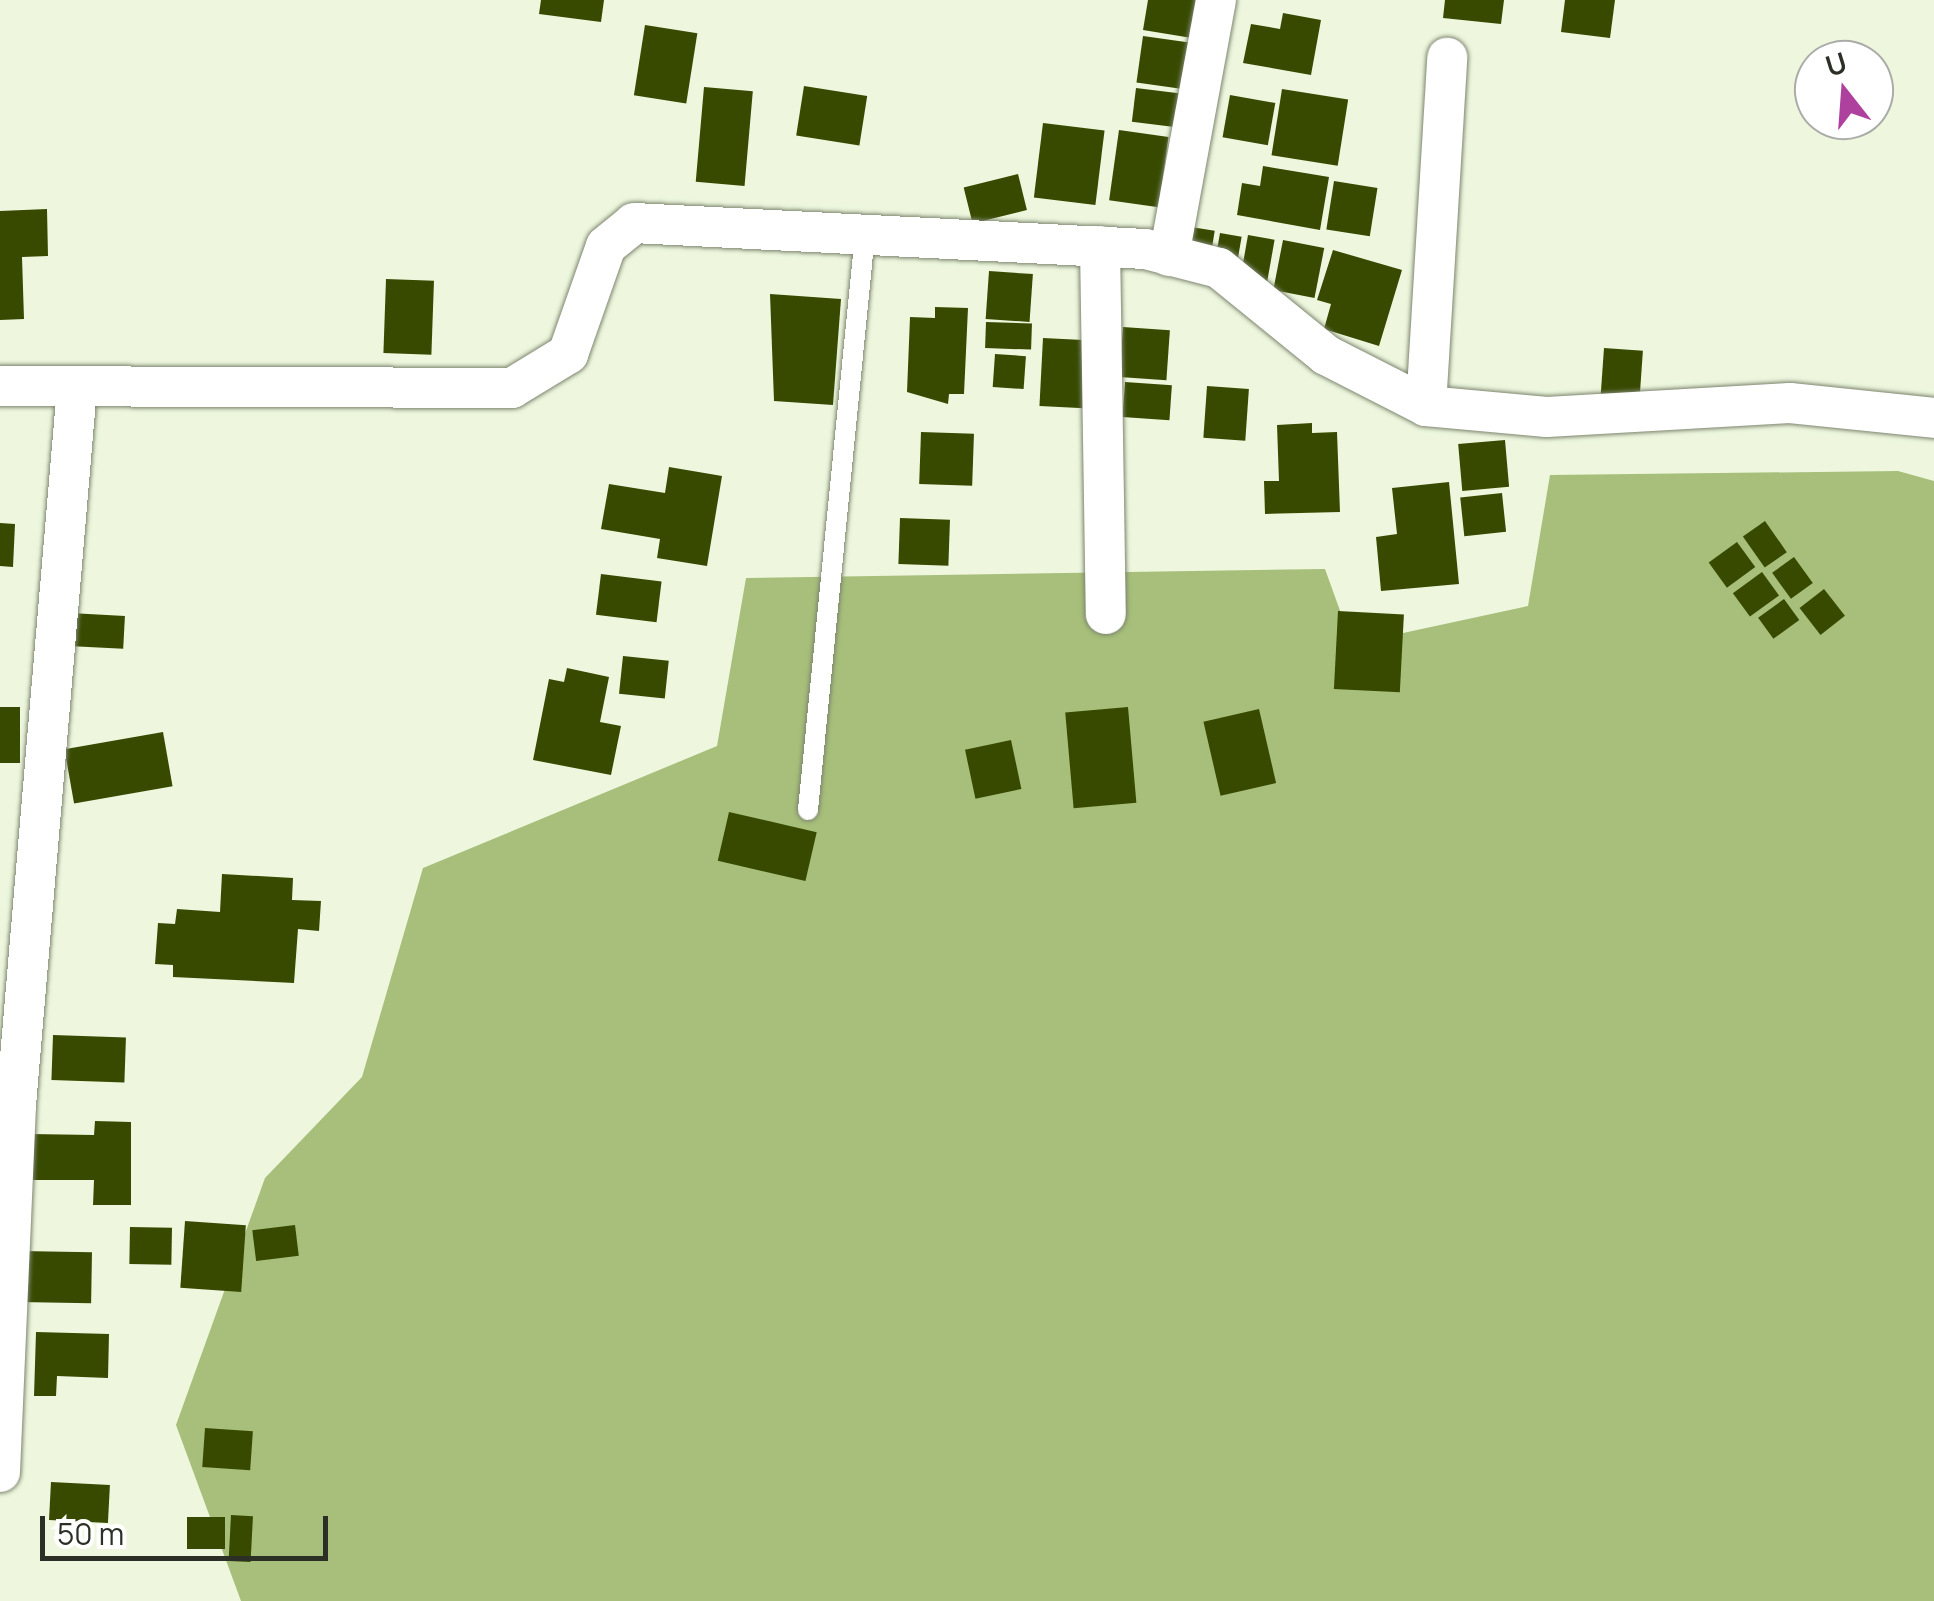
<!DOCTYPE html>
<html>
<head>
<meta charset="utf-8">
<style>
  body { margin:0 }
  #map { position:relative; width:1934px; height:1601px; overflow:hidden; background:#eef7de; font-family:Manrope,sans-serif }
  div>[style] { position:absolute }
  .forest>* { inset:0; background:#a7bf7a }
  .building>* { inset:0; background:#384a00; transform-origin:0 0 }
  .roads { filter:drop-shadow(0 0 2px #7d856f) drop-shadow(0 0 2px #7d856f) }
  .service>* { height:20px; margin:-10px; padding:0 10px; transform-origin:10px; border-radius:10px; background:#fff }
  .minor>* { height:40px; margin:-20px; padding:0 20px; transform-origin:20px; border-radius:20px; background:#fff }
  span { translate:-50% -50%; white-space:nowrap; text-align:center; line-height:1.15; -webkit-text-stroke:10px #fff; paint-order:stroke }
  .north { position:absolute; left:1794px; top:40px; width:100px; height:100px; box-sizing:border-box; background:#fff; border:2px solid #aaaca8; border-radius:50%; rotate:343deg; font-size:28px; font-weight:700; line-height:40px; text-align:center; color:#2b2f25 }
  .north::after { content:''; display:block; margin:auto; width:35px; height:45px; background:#af419e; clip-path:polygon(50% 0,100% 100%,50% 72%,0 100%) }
  .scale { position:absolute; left:40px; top:1516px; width:288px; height:45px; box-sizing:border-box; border:5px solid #2b2f25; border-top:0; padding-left:12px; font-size:30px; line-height:35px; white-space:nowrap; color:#2b2f25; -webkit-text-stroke:8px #fff; paint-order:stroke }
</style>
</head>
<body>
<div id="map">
  <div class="forest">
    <i style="clip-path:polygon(1898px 471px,1934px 481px,1934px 1601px,241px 1601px,176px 1425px,265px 1178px,362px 1077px,423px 868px,717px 746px,746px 578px,1325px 569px,1352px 644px,1528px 606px,1550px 475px)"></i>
  </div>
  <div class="building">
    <i style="clip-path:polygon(541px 0,604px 0,601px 22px,539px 14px)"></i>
    <i style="clip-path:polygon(1148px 0,1205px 0,1198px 39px,1143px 30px)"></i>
    <i style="clip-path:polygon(1445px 0,1504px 0,1501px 24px,1443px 18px)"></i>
    <i style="clip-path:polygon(1565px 0,1615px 0,1610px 38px,1561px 32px)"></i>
    <i style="clip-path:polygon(1283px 13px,1321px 20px,1311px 75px,1243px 63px,1251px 24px,1280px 29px)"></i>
    <i style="left:645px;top:25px;width:53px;height:71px;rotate:9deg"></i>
    <i style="left:1143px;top:36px;width:52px;height:47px;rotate:8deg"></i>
    <i style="left:804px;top:86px;width:64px;height:50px;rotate:9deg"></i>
    <i style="left:704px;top:87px;width:49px;height:95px;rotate:5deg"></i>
    <i style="left:1136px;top:88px;width:47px;height:34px;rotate:7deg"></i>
    <i style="left:1282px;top:89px;width:67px;height:67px;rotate:9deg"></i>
    <i style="left:1230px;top:95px;width:46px;height:43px;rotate:10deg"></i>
    <i style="left:1043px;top:123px;width:62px;height:75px;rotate:7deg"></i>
    <i style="left:1119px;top:130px;width:50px;height:71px;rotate:8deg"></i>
    <i style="clip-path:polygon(1263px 166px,1329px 177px,1320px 230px,1237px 215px,1242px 183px,1260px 186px)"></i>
    <i style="left:1018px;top:174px;width:37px;height:56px;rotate:76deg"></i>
    <i style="left:1334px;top:181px;width:44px;height:49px;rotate:9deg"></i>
    <i style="clip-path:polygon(47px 209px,48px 256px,22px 257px,24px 319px,0 320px,0 211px)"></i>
    <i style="left:1191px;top:227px;width:24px;height:24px;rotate:9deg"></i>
    <i style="left:1220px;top:233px;width:22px;height:21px;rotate:10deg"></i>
    <i style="left:1248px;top:235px;width:27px;height:42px;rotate:10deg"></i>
    <i style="left:1283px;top:240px;width:42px;height:51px;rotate:11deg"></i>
    <i style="clip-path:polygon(1333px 250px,1402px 270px,1379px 346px,1324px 329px,1331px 304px,1317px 300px)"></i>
    <i style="left:989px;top:271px;width:44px;height:48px;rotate:4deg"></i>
    <i style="left:386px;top:279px;width:48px;height:74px;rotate:2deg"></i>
    <i style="clip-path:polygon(770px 294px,841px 299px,833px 405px,774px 401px)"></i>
    <i style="clip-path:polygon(935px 307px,968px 308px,964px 394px,949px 394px,948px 404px,907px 392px,910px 317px,935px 318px)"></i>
    <i style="left:986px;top:322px;width:46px;height:26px;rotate:2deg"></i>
    <i style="left:1123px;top:327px;width:47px;height:50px;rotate:4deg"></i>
    <i style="left:1043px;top:338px;width:45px;height:68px;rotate:3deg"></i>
    <i style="left:1604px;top:348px;width:39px;height:56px;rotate:4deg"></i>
    <i style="left:995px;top:354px;width:31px;height:33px;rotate:4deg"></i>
    <i style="left:1125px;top:382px;width:47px;height:35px;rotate:4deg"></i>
    <i style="left:1207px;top:386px;width:42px;height:52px;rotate:4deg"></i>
    <i style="clip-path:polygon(1312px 423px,1312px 433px,1337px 432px,1340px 512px,1265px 514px,1264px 481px,1279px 481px,1277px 425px)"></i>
    <i style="left:921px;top:432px;width:53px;height:52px;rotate:2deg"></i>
    <i style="left:1505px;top:440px;width:47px;height:47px;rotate:85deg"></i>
    <i style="clip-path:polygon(669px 467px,722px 476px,707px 566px,657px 558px,660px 539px,601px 529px,609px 484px,665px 493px)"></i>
    <i style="clip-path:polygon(1449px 482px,1459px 584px,1381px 591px,1376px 537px,1397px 534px,1392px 488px)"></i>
    <i style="left:1502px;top:493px;width:39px;height:42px;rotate:84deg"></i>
    <i style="left:900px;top:518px;width:50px;height:46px;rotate:2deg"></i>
    <i style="left:1765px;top:521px;width:38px;height:27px;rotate:55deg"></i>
    <i style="clip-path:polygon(0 523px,15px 524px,13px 567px,0 566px)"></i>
    <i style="left:1737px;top:542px;width:31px;height:35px;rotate:54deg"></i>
    <i style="left:1794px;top:557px;width:32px;height:27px;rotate:54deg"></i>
    <i style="left:1762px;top:572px;width:29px;height:36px;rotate:54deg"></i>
    <i style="left:601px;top:574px;width:61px;height:41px;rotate:7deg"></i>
    <i style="left:1824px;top:589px;width:34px;height:31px;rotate:52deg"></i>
    <i style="left:1784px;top:599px;width:26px;height:32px;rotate:54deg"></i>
    <i style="left:1338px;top:611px;width:66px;height:78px;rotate:3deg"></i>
    <i style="left:70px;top:613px;width:55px;height:33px;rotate:3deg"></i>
    <i style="left:623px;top:656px;width:46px;height:38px;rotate:6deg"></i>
    <i style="clip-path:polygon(567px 668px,609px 677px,600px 722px,621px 726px,611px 775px,533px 760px,549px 679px,564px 682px)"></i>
    <i style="left:0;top:707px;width:20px;height:56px"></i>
    <i style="left:1128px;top:707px;width:96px;height:63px;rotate:85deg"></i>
    <i style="left:1259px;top:709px;width:76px;height:57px;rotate:77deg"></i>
    <i style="left:163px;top:732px;width:55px;height:100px;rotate:80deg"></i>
    <i style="left:1011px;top:740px;width:50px;height:47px;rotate:78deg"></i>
    <i style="left:729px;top:812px;width:90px;height:50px;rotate:13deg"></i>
    <i style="clip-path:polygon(222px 874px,293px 878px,292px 900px,321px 901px,319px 931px,298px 929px,294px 983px,173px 977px,173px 965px,155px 964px,158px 923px,175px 924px,177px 909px,220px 912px)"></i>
    <i style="left:53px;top:1035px;width:73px;height:45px;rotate:2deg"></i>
    <i style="clip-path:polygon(95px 1121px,131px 1122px,131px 1205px,93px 1205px,94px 1180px,30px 1180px,30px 1134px,94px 1135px)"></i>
    <i style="left:185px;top:1221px;width:61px;height:67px;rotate:4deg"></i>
    <i style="left:295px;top:1225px;width:31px;height:43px;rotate:83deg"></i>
    <i style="left:130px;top:1227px;width:42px;height:37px;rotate:1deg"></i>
    <i style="left:20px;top:1251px;width:72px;height:51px;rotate:1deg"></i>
    <i style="clip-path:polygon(36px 1332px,109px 1334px,108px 1378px,57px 1376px,56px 1396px,34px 1396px)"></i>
    <i style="left:205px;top:1428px;width:48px;height:39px;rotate:4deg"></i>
    <i style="left:51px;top:1482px;width:59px;height:38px;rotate:3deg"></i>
    <i style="left:231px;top:1515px;width:22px;height:46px;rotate:3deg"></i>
    <i style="left:187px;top:1517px;width:38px;height:32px"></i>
  </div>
  <div class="roads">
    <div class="service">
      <i style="left:808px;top:810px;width:579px;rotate:-84.35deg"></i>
    </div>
    <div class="minor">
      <i style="left:1100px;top:246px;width:368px;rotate:89.1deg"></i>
      <i style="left:1169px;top:256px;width:260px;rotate:-79.6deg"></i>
      <i style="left:0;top:386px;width:512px;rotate:0.22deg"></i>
      <i style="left:512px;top:388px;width:66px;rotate:-31.3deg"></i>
      <i style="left:568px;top:354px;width:114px;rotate:-70.6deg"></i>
      <i style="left:606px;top:246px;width:36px;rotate:-39deg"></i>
      <i style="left:634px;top:223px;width:512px;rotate:2.91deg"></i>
      <i style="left:1145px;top:249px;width:76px;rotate:14.4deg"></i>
      <i style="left:1219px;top:268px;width:138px;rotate:39.1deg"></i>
      <i style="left:1326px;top:355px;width:112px;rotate:27deg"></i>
      <i style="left:1426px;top:406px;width:121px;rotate:5.2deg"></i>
      <i style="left:1547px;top:417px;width:243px;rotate:-3.3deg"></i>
      <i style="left:1790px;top:403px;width:145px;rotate:5.9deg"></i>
      <i style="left:1426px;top:406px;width:349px;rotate:-86.5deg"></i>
      <i style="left:0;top:1472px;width:367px;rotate:-87.5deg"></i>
      <i style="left:16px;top:1105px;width:721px;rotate:-85.14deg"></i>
    </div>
  </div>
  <div class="north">U</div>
  <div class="scale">50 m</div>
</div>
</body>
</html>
